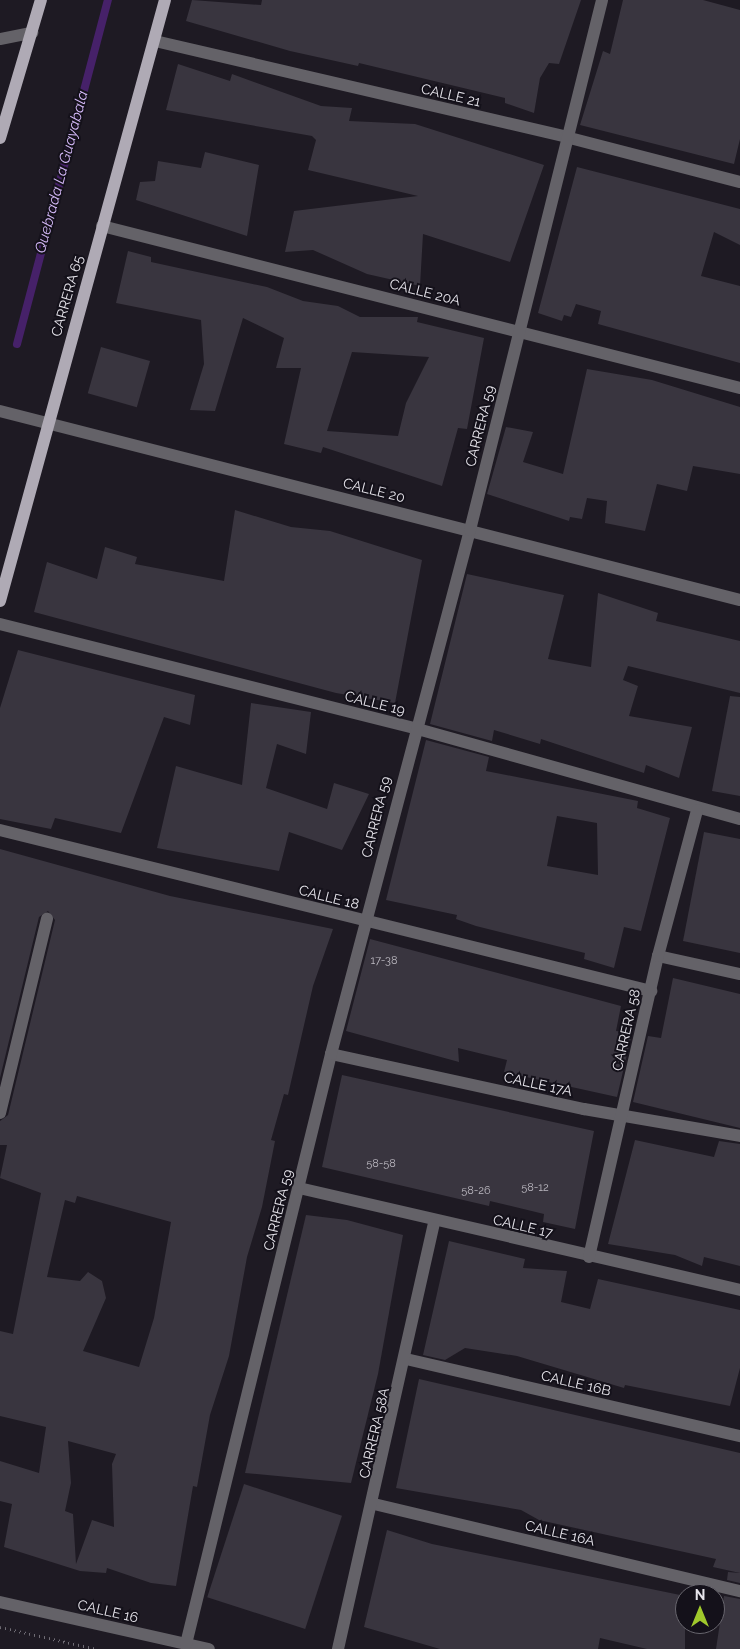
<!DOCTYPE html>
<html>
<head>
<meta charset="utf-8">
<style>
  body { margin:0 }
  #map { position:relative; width:740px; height:1649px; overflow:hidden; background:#1e1a23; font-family:Raleway,sans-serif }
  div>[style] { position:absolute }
  .stream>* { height:8px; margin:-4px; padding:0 4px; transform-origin:4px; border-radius:4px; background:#462169 }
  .building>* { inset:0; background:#39353f; transform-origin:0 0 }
  .path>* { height:3px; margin-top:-1.5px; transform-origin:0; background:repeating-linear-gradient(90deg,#706d75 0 1px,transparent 0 5px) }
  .minor>* { height:12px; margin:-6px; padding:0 6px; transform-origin:6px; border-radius:6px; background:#646268 }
  .major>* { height:12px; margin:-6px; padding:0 6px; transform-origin:6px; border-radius:6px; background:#afaab5 }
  span { translate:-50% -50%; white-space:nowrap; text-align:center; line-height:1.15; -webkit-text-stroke:4px #14111a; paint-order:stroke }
  .number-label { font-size:11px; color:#bcb9c1 }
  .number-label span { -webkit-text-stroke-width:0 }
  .street-label { font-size:14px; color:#e7e5ec }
  .water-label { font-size:15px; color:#d3b8f7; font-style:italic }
  .north { position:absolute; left:675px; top:1584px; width:50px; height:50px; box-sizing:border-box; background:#14111a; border:1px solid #68666e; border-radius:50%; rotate:0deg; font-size:14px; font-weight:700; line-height:20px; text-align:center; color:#e7e5ec }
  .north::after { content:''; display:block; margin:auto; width:18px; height:22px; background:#a0c92c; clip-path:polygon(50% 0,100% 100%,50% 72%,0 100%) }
</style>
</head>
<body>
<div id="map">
  <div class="stream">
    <i style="left:17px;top:344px;width:356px;rotate:-75.2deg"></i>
  </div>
  <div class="building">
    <i style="clip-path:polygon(192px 0,261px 5px,262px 0,581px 0,559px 64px,549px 63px,540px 78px,534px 113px,505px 103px,505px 98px,359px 63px,358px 66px,290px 51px,186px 21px)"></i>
    <i style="clip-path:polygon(623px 0,703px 0,740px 10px,740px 139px,734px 164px,580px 125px,603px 51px,610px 54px)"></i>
    <i style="clip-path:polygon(178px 64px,230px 81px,232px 74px,321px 106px,352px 108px,349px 121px,415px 124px,544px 165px,510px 262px,423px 234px,420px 286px,367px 274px,313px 250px,285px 252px,294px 211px,418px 196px,308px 170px,316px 140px,312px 136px,166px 110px)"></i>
    <i style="clip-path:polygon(205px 152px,259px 165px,247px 236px,136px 200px,140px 182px,155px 181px,158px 161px,201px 168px)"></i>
    <i style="clip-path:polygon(577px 167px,740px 209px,740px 245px,714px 232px,701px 276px,740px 286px,740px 363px,598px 324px,601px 311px,576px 304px,571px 317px,564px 315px,562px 321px,538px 313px)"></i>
    <i style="clip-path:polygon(evenodd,128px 251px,151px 257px,151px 262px,267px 287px,303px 301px,338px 306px,360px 317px,418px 317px,417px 322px,484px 338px,467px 429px,458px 428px,442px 486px,323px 447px,321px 453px,284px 444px,301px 368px,276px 368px,284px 338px,243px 318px,215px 411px,190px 410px,204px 364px,201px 320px,116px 303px,128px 251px,352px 352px,429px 357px,406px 403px,398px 436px,327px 431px,352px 352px)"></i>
    <i style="left:101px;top:347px;width:51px;height:48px;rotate:16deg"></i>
    <i style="clip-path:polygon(587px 369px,652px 380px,740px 407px,740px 474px,693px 466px,687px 491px,657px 484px,645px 531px,605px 523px,607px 501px,587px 498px,582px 519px,570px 517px,569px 521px,487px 494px,506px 427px,533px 432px,523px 462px,563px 474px)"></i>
    <i style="clip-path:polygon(235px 510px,291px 527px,330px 531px,422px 560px,395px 703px,336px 693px,34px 612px,47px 562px,97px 579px,105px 547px,137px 557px,135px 564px,224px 581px)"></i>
    <i style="clip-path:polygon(467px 574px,564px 595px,548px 659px,591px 667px,598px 593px,658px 613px,656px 621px,740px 641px,740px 693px,628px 666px,623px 680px,638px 686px,629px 716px,692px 727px,679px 778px,646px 765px,644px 773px,541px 739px,540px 744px,494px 730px,492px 741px,430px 724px)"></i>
    <i style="clip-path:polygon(18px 650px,195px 695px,190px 725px,164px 717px,121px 833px,55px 818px,51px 829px,0 819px,0 708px)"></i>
    <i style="clip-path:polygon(730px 696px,740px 697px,740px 796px,712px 791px)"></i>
    <i style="clip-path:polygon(251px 703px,311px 712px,306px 754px,277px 744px,266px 788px,327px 809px,334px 783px,369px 794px,342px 850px,289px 832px,279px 871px,157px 848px,176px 766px,242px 785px)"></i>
    <i style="clip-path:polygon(evenodd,426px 740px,489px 757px,486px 771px,638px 801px,637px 808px,670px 818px,641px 931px,624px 927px,614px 968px,584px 959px,585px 953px,476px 926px,456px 919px,457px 915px,386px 900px,426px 740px,557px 816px,597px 823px,598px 875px,547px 866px,557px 816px)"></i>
    <i style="clip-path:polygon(704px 832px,740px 839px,740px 953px,683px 941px)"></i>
    <i style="clip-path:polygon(evenodd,0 849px,170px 896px,333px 929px,313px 986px,288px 1095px,284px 1094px,271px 1140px,275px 1141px,262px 1207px,247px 1257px,229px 1356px,210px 1415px,197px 1487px,193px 1486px,176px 1586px,151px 1583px,107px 1568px,106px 1573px,80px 1571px,4px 1547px,12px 1504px,0 1501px,0 1461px,39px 1473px,46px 1427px,0 1416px,0 1331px,13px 1334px,41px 1193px,0 1178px,7px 1145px,0 1145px,0 1121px,8px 1115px,55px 920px,48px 911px,39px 917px,0 1078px,0 849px,77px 1196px,171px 1222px,154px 1318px,139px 1367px,83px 1351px,106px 1298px,102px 1281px,88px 1272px,80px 1281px,47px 1277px,65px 1200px,75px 1203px,77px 1196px,0 849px,68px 1441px,116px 1454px,112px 1464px,114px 1527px,92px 1520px,76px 1564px,73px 1514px,65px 1511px,71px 1483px,68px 1441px)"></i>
    <i style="clip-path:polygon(370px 939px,621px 1006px,616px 1031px,632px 1033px,617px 1097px,504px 1072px,507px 1060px,458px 1048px,459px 1062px,346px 1031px)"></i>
    <i style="clip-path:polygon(673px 978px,740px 994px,740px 1128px,633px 1102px,648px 1036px,661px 1038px)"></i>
    <i style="clip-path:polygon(342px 1075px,594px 1131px,575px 1229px,543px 1222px,544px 1214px,490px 1201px,489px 1206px,322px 1167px)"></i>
    <i style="clip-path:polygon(635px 1140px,714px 1157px,719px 1141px,740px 1144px,740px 1266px,704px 1257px,702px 1266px,675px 1255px,608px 1244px)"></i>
    <i style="clip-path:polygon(306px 1215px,347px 1220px,403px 1235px,378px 1374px,351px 1483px,245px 1473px)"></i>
    <i style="clip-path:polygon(449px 1241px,525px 1259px,523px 1268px,567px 1271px,561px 1302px,590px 1309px,598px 1279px,740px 1310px,740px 1368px,730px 1406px,625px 1385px,624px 1388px,517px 1356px,465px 1348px,445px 1360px,423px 1355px)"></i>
    <i style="clip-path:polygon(419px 1379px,740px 1453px,740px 1573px,713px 1567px,716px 1559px,539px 1520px,521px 1510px,396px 1488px)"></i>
    <i style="left:244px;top:1484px;width:103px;height:119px;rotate:18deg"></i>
    <i style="clip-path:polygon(387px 1530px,432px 1544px,685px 1596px,685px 1649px,647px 1649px,600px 1638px,598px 1649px,440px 1649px,364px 1627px)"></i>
    <i style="clip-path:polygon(728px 1572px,740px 1573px,740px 1583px,727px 1580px)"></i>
    <i style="clip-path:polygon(724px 1596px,740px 1599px,740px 1649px,716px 1649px)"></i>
  </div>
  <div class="path">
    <i style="left:0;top:1627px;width:99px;rotate:12.8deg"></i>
  </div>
  <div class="minor">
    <i style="left:0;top:39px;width:33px;rotate:-11deg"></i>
    <i style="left:155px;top:41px;width:422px;rotate:13.1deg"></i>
    <i style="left:566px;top:137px;width:180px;rotate:14.5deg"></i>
    <i style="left:102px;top:226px;width:658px;rotate:14.25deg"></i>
    <i style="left:0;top:411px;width:764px;rotate:14.33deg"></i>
    <i style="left:0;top:624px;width:427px;rotate:14.1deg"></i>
    <i style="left:414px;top:728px;width:338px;rotate:15.6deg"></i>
    <i style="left:0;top:830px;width:671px;rotate:13.89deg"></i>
    <i style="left:658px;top:956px;width:84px;rotate:12.4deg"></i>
    <i style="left:331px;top:1054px;width:259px;rotate:12.3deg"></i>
    <i style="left:584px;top:1109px;width:158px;rotate:9.8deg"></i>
    <i style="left:0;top:1113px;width:200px;rotate:-76.4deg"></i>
    <i style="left:299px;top:1188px;width:453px;rotate:13deg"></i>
    <i style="left:589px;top:1257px;width:309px;rotate:-77.1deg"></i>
    <i style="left:658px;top:956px;width:151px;rotate:-75deg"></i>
    <i style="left:406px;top:1359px;width:343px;rotate:13deg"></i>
    <i style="left:374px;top:1504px;width:376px;rotate:13.4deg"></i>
    <i style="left:0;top:1602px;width:214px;rotate:12.7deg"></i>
    <i style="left:186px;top:1644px;width:608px;rotate:-76.19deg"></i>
    <i style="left:331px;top:1054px;width:542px;rotate:-75.14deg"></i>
    <i style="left:470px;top:530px;width:546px;rotate:-76.01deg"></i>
    <i style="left:338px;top:1649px;width:438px;rotate:-77.3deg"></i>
  </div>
  <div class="major">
    <i style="left:0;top:138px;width:144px;rotate:-73.5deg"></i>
    <i style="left:0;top:601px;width:623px;rotate:-74.65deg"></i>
  </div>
  <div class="number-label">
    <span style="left:384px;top:961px">17-38</span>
    <span style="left:381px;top:1164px">58-58</span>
    <span style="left:535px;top:1188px">58-12</span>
    <span style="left:476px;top:1191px">58-26</span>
  </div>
  <div class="street-label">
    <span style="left:451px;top:95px;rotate:13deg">CALLE 21</span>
    <span style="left:425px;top:292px;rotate:14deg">CALLE 20A</span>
    <span style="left:67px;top:296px;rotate:-74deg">CARRERA 65</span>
    <span style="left:480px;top:426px;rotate:-76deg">CARRERA 59</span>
    <span style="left:374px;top:490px;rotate:14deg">CALLE 20</span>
    <span style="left:375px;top:703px;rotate:14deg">CALLE 19</span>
    <span style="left:376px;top:817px;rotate:-76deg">CARRERA 59</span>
    <span style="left:329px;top:897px;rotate:14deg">CALLE 18</span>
    <span style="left:626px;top:1030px;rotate:-77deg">CARRERA 58</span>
    <span style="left:538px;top:1084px;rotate:12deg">CALLE 17A</span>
    <span style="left:278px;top:1210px;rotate:-76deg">CARRERA 59</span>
    <span style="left:523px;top:1226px;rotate:13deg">CALLE 17</span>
    <span style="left:576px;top:1383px;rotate:13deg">CALLE 16B</span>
    <span style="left:374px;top:1433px;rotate:-77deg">CARRERA 58A</span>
    <span style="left:560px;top:1533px;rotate:13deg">CALLE 16A</span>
    <span style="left:108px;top:1611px;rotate:13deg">CALLE 16</span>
  </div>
  <div class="water-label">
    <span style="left:62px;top:172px;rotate:-75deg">Quebrada La Guayabala</span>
  </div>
  <div class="north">N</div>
</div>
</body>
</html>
